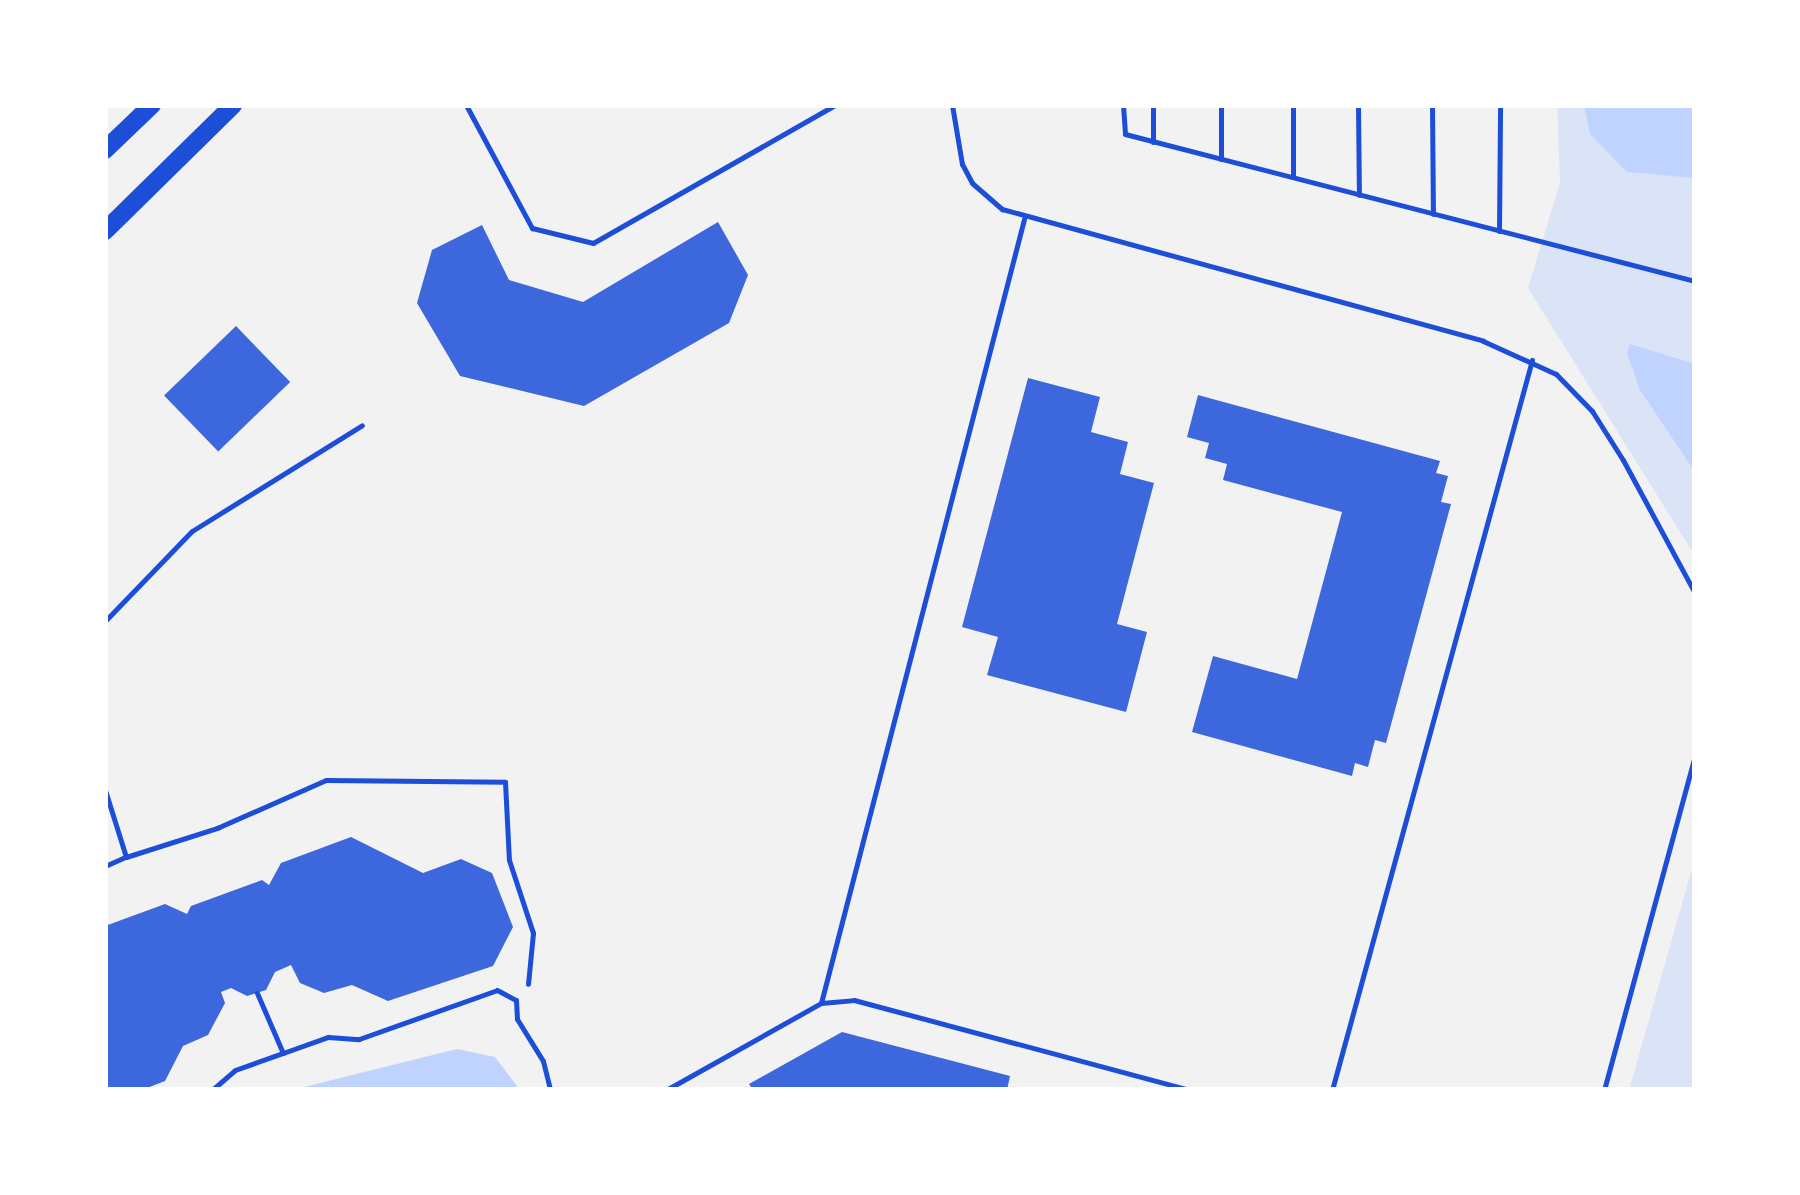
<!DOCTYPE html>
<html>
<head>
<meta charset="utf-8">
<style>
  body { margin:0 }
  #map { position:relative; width:1800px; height:1195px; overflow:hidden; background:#f2f2f2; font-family:"Roboto Condensed",sans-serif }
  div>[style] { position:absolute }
  .green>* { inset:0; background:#dbe4f7 }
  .water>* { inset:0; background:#bfd3fe }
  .building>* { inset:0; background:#3d67dc; transform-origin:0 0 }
  .path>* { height:5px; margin:-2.5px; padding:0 2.5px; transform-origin:2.5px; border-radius:2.5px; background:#1d4ed8 }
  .service>* { height:5px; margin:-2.5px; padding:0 2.5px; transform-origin:2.5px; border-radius:2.5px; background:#1d4ed8 }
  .trunk>* { height:18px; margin:-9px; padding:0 9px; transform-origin:9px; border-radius:9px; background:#1d4ed8 }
  span { translate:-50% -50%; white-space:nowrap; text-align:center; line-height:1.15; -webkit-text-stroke:8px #fff; paint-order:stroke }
  .frame { position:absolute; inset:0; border:108px solid #fff; pointer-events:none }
</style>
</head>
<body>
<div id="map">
  <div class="green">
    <i style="clip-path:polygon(1557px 105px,1695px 105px,1695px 556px,1528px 288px,1560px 183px)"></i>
    <i style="clip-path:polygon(1695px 858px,1695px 1090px,1629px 1090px)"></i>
  </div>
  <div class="water">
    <i style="clip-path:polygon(1584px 105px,1695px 105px,1695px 178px,1627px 172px,1590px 134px)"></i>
    <i style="clip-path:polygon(1630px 344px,1695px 364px,1695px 472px,1640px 390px,1627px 353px)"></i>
    <i style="clip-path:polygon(457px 1049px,495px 1057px,520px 1090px,292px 1090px)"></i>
  </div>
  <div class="building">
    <i style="clip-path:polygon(718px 222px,748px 275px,729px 323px,584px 406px,460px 376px,417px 303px,432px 250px,482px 225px,509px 280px,583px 302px)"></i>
    <i style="left:236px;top:326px;width:78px;height:100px;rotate:46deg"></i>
    <i style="clip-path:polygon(1028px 378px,1100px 397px,1091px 432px,1128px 442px,1120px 474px,1154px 483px,1117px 624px,1147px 632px,1126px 712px,987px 675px,998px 637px,962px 627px)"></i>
    <i style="clip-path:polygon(1198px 395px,1440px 461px,1436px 473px,1448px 476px,1441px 502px,1451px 504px,1386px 743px,1375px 740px,1368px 767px,1355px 763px,1352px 776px,1192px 732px,1213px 656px,1297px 679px,1342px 512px,1223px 480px,1227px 464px,1205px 458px,1209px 443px,1187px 437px)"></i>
    <i style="clip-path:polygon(351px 837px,423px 873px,461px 859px,492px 873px,513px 927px,493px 966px,388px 1001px,352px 985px,324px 993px,300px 983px,291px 965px,275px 972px,266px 990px,247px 996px,231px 988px,221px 992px,225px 1003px,208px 1035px,183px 1046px,165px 1081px,142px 1090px,105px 1090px,105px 926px,165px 904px,187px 914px,191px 906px,262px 880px,269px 885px,281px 863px)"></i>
    <i style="clip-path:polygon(842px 1032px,1010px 1076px,1007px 1090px,753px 1090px,749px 1084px)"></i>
  </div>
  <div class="path">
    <i style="left:257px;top:993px;width:65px;rotate:66.6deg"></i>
    <i style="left:212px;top:1090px;width:30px;rotate:-41deg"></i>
    <i style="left:235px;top:1070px;width:51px;rotate:-19.5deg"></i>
    <i style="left:283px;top:1053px;width:48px;rotate:-19.6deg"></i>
    <i style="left:328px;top:1037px;width:31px;rotate:4deg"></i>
    <i style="left:359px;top:1039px;width:146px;rotate:-19.5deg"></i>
    <i style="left:497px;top:990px;width:21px;rotate:28deg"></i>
    <i style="left:516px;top:1000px;width:19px;rotate:87deg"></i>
    <i style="left:517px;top:1019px;width:49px;rotate:58.2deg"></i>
    <i style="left:543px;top:1061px;width:30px;rotate:76deg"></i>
  </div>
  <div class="service">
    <i style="left:466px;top:105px;width:140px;rotate:61.8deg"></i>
    <i style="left:532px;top:228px;width:63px;rotate:13.8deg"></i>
    <i style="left:593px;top:243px;width:279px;rotate:-29.7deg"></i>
    <i style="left:952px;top:105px;width:60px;rotate:80.4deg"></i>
    <i style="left:962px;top:164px;width:21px;rotate:62deg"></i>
    <i style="left:972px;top:183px;width:40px;rotate:41deg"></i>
    <i style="left:1002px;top:209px;width:499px;rotate:15.3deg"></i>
    <i style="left:1483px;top:341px;width:80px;rotate:24.3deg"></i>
    <i style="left:1556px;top:374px;width:52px;rotate:45.8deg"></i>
    <i style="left:1592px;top:411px;width:58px;rotate:57.7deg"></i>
    <i style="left:1623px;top:460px;width:151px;rotate:61.6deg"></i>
    <i style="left:1123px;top:105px;width:29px;rotate:86deg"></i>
    <i style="left:1125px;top:134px;width:589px;rotate:14.46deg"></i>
    <i style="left:1153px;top:105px;width:37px;rotate:90deg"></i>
    <i style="left:1221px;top:105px;width:54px;rotate:90deg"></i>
    <i style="left:1293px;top:105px;width:72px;rotate:90deg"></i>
    <i style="left:1358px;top:105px;width:90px;rotate:89.4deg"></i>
    <i style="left:1432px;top:105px;width:109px;rotate:89.5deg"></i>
    <i style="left:1499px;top:231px;width:126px;rotate:-89.5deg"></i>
    <i style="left:105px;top:621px;width:125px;rotate:-46deg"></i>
    <i style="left:192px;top:531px;width:200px;rotate:-31.9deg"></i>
    <i style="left:105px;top:790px;width:70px;rotate:72.6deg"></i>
    <i style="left:126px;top:857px;width:96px;rotate:-17.7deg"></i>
    <i style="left:217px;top:828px;width:119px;rotate:-23.8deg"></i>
    <i style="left:326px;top:780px;width:179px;rotate:0.6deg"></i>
    <i style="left:505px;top:782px;width:78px;rotate:87.1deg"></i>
    <i style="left:509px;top:860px;width:77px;rotate:71.8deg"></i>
    <i style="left:533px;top:933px;width:51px;rotate:95.6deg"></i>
    <i style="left:105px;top:866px;width:22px;rotate:-24deg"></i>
    <i style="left:821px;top:1003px;width:810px;rotate:-75.48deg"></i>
    <i style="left:666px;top:1090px;width:178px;rotate:-29.3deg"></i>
    <i style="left:821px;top:1003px;width:33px;rotate:-5deg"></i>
    <i style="left:854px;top:1000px;width:349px;rotate:15deg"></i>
    <i style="left:1332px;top:1090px;width:757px;rotate:-74.68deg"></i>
    <i style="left:1604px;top:1090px;width:347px;rotate:-74.8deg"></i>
  </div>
  <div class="trunk">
    <i style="left:105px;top:150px;width:65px;rotate:-43.8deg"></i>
    <i style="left:105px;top:231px;width:180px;rotate:-44.5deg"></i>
  </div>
  <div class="frame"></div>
</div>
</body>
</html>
